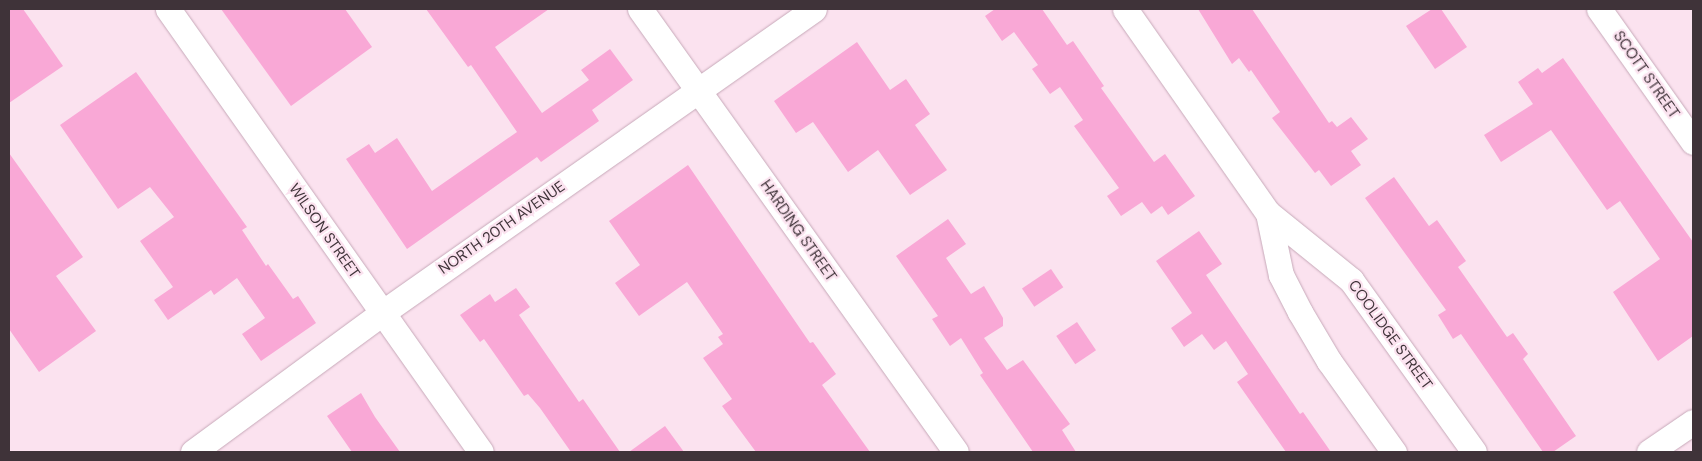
<!DOCTYPE html>
<html>
<head>
<meta charset="utf-8">
<style>
  body { margin:0 }
  #map { position:relative; width:1702px; height:461px; overflow:hidden; background:#fbe2ef; font-family:"DM Sans",sans-serif }
  div>[style] { position:absolute }
  .building>* { inset:0; background:#f9a8d6; transform-origin:0 0 }
  .roads { filter:drop-shadow(0 0 1px #c7a9b9) drop-shadow(0 0 1px #c7a9b9) }
  .minor>* { height:25px; margin:-12.5px; padding:0 12.5px; transform-origin:12.5px; border-radius:12.5px; background:#fff }
  span { translate:-50% -50%; white-space:nowrap; text-align:center; line-height:1.15; -webkit-text-stroke:4.5px #fbe2ef; paint-order:stroke }
  .street-label { font-size:15px; color:#3f3339 }
  .frame { position:absolute; inset:0; border:10px solid #3f3339; pointer-events:none }
</style>
</head>
<body>
<div id="map">
  <div class="building">
    <i style="clip-path:polygon(9px 9px,23px 9px,63px 66px,9px 103px)"></i>
    <i style="clip-path:polygon(221px 9px,345px 9px,372px 47px,291px 106px)"></i>
    <i style="clip-path:polygon(426px 9px,549px 9px,495px 47px,542px 113px,589px 80px,581px 70px,610px 49px,633px 80px,592px 110px,599px 121px,541px 162px,537px 157px,407px 249px,346px 159px,369px 144px,375px 153px,397px 138px,432px 191px,517px 132px,471px 65px,468px 67px)"></i>
    <i style="clip-path:polygon(995px 9px,1042px 9px,1067px 45px,1073px 41px,1104px 86px,1101px 88px,1154px 162px,1165px 154px,1195px 196px,1168px 215px,1162px 206px,1151px 214px,1142px 202px,1121px 216px,1107px 196px,1119px 188px,1074px 126px,1083px 120px,1060px 87px,1050px 94px,1032px 69px,1038px 65px,1014px 32px,1002px 41px,985px 16px)"></i>
    <i style="clip-path:polygon(1198px 9px,1252px 9px,1329px 123px,1332px 121px,1337px 127px,1351px 117px,1368px 139px,1351px 151px,1361px 165px,1331px 186px,1319px 170px,1315px 173px,1272px 118px,1280px 112px,1251px 70px,1249px 72px,1239px 58px,1232px 64px)"></i>
    <i style="clip-path:polygon(1432px 9px,1441px 9px,1467px 47px,1435px 69px,1406px 26px)"></i>
    <i style="clip-path:polygon(857px 42px,890px 90px,906px 79px,930px 114px,915px 125px,947px 170px,910px 195px,878px 150px,848px 172px,813px 122px,796px 133px,774px 101px)"></i>
    <i style="clip-path:polygon(1563px 58px,1693px 242px,1693px 336px,1658px 361px,1613px 292px,1660px 259px,1620px 201px,1607px 210px,1551px 130px,1501px 162px,1484px 135px,1533px 104px,1518px 82px,1538px 68px,1542px 73px)"></i>
    <i style="clip-path:polygon(136px 72px,247px 227px,242px 230px,266px 266px,268px 264px,293px 299px,298px 296px,316px 323px,261px 361px,242px 334px,265px 318px,237px 278px,214px 295px,211px 290px,168px 320px,154px 300px,173px 287px,140px 241px,174px 217px,150px 187px,118px 209px,60px 125px)"></i>
    <i style="clip-path:polygon(9px 153px,83px 257px,56px 276px,96px 331px,39px 372px,9px 329px)"></i>
    <i style="clip-path:polygon(688px 165px,810px 343px,813px 342px,836px 374px,822px 385px,870px 452px,756px 452px,722px 406px,732px 399px,703px 358px,723px 344px,718px 337px,723px 334px,687px 282px,639px 316px,615px 283px,640px 265px,609px 221px)"></i>
    <i style="clip-path:polygon(1394px 177px,1429px 226px,1437px 220px,1466px 261px,1458px 267px,1507px 337px,1513px 333px,1528px 354px,1523px 359px,1576px 436px,1553px 452px,1543px 452px,1461px 334px,1453px 339px,1438px 315px,1446px 310px,1365px 198px)"></i>
    <i style="clip-path:polygon(948px 219px,966px 244px,946px 258px,971px 294px,984px 286px,1003px 318px,1003px 326px,984px 338px,1007px 370px,1023px 360px,1070px 424px,1062px 430px,1076px 452px,1033px 452px,980px 375px,983px 373px,961px 338px,950px 346px,932px 319px,938px 316px,896px 256px)"></i>
    <i style="clip-path:polygon(1199px 231px,1222px 264px,1206px 275px,1300px 414px,1303px 412px,1331px 452px,1286px 452px,1237px 382px,1248px 374px,1226px 341px,1214px 350px,1202px 334px,1184px 347px,1171px 328px,1192px 313px,1156px 261px)"></i>
    <i style="left:1051px;top:269px;width:22px;height:35px;rotate:56deg"></i>
    <i style="clip-path:polygon(516px 288px,530px 307px,519px 315px,579px 402px,583px 399px,620px 452px,571px 452px,540px 408px,528px 394px,524px 396px,484px 339px,480px 342px,460px 315px,490px 294px,495px 302px)"></i>
    <i style="left:1077px;top:322px;width:34px;height:25px;rotate:56deg"></i>
    <i style="clip-path:polygon(361px 393px,375px 417px,400px 452px,352px 452px,327px 416px)"></i>
    <i style="clip-path:polygon(665px 426px,684px 452px,629px 452px)"></i>
  </div>
  <div class="roads">
    <div class="minor">
      <i style="left:168px;top:9px;width:542px;rotate:54.76deg"></i>
      <i style="left:640px;top:9px;width:544px;rotate:54.5deg"></i>
      <i style="left:1125px;top:9px;width:249px;rotate:55deg"></i>
      <i style="left:1268px;top:213px;width:107px;rotate:38.9deg"></i>
      <i style="left:1351px;top:280px;width:211px;rotate:54.4deg"></i>
      <i style="left:1599px;top:9px;width:163px;rotate:54.7deg"></i>
      <i style="left:1268px;top:213px;width:63px;rotate:78.2deg"></i>
      <i style="left:1281px;top:275px;width:42px;rotate:62.8deg"></i>
      <i style="left:1300px;top:312px;width:57px;rotate:59.4deg"></i>
      <i style="left:1329px;top:361px;width:112px;rotate:54.5deg"></i>
      <i style="left:193px;top:452px;width:235px;rotate:-36.3deg"></i>
      <i style="left:382px;top:313px;width:528px;rotate:-35.13deg"></i>
      <i style="left:1649px;top:452px;width:53px;rotate:-34.3deg"></i>
    </div>
  </div>
  <div class="street-label">
    <span style="left:1646px;top:75px;rotate:55deg">SCOTT STREET</span>
    <span style="left:502px;top:228px;rotate:-35deg">NORTH 20TH AVENUE</span>
    <span style="left:324px;top:231px;rotate:55deg">WILSON STREET</span>
    <span style="left:798px;top:231px;rotate:55deg">HARDING STREET</span>
    <span style="left:1390px;top:335px;rotate:54deg">COOLIDGE STREET</span>
  </div>
  <div class="frame"></div>
</div>
</body>
</html>
